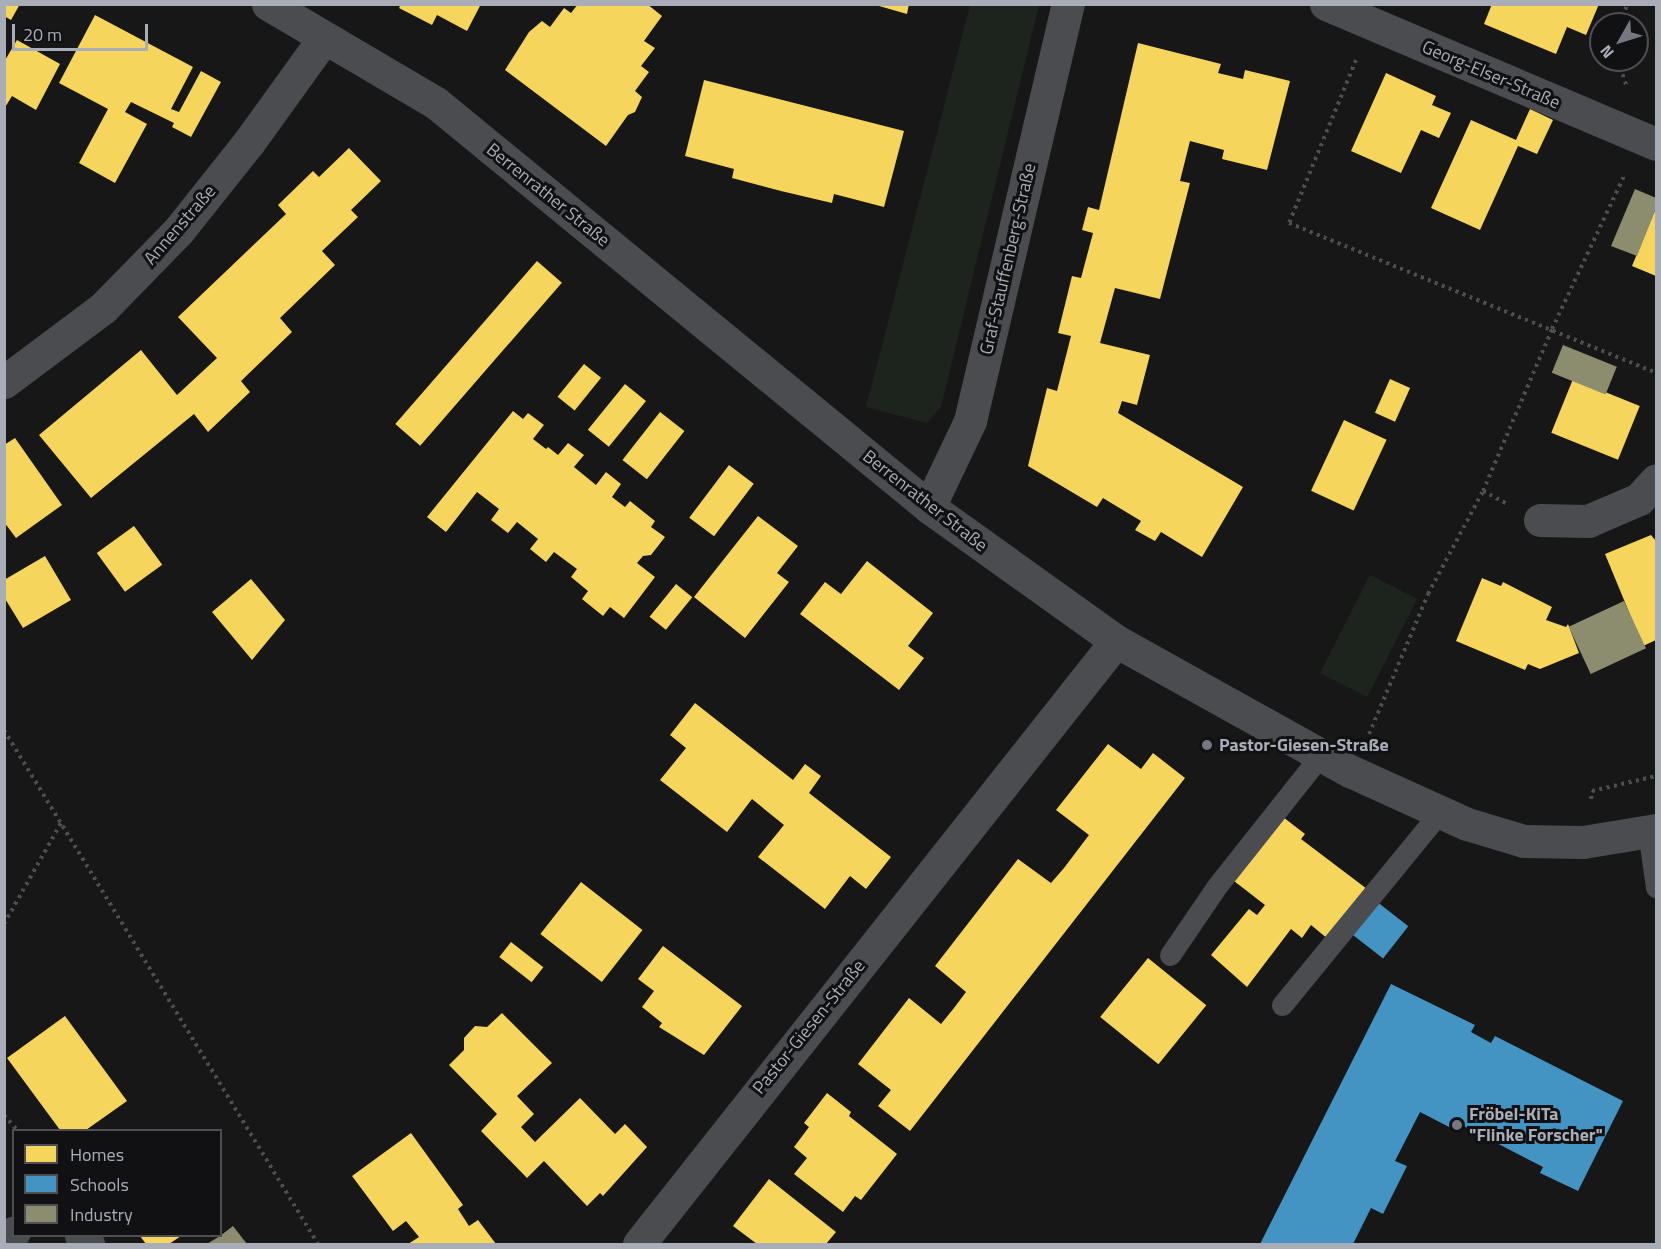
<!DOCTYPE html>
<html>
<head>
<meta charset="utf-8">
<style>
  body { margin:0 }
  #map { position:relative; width:1661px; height:1249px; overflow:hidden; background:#171717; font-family:"Titillium Web",sans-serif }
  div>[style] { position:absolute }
  .green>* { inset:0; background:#1d241e; transform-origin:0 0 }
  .homes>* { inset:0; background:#f6d55c; transform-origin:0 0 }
  .schools>* { inset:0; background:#4393c3; transform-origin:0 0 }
  .industry>* { inset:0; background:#8c8c6e; transform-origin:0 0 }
  .path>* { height:4px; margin-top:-2px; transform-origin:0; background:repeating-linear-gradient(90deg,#4d4e52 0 3px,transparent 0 7.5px) }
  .service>* { height:21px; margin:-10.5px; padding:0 10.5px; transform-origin:10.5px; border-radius:10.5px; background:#4b4c50 }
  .minor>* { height:33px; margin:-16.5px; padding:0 16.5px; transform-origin:16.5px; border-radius:16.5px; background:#4b4c50 }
  .dots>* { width:16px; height:16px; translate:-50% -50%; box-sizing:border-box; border:3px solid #111113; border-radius:50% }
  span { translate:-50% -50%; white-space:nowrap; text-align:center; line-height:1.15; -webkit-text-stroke:6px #111113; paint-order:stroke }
  .street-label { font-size:18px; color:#a8adb8 }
  .poi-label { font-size:18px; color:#a8adb8; font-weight:700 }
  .left { translate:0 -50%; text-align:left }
  .frame { position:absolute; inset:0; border:6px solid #a8adb8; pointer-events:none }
  .legend { position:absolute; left:12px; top:1129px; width:210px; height:108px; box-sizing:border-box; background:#111113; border:2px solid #4d4f55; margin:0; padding:8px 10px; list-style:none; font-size:18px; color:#a8adb8 }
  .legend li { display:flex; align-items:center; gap:12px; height:30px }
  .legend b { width:30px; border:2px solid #4d4f55 }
  .north { position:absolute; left:1589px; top:12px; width:60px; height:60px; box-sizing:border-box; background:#111113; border:2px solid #4d4f55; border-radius:50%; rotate:231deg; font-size:16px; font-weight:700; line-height:24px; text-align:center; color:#a8adb8 }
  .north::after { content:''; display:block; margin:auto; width:21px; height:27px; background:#757880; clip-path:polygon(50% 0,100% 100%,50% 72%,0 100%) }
  .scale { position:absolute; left:12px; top:24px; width:136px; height:27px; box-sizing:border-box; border:3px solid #a8adb8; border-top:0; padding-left:8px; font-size:18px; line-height:21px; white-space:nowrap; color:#a8adb8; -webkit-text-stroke:4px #111113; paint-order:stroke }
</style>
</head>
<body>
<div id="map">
  <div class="green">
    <i style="clip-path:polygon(970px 5px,1039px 5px,941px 407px,927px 423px,866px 407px)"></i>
    <i style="left:1370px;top:575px;width:53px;height:110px;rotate:27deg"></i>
  </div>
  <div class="homes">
    <i style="clip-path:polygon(4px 4px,20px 4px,11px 20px,4px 16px)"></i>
    <i style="clip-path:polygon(401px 4px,481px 4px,467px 31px,437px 15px,432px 25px,399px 8px)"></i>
    <i style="clip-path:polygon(578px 4px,647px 4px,662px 16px,644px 41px,655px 48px,641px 66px,649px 72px,635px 91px,642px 97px,635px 112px,628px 115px,606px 146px,505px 70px,529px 32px,542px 21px,550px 27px,564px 8px,571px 13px)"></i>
    <i style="clip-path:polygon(872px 4px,909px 4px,907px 14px)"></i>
    <i style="clip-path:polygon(1492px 4px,1599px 4px,1586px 35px,1567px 27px,1556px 54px,1484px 24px)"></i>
    <i style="clip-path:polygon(95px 15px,193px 67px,171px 109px,179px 112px,201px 71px,221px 82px,191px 137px,172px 127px,174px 123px,131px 102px,125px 112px,147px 124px,115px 183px,79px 163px,108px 109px,59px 83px)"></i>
    <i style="clip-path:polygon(17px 40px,60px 64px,36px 110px,12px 96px,4px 109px,4px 62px)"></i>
    <i style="clip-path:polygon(1138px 43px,1221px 64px,1218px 73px,1243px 79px,1245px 70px,1290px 81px,1267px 170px,1222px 159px,1224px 150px,1190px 141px,1180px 181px,1190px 183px,1160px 299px,1115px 288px,1100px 343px,1150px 355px,1137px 405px,1122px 401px,1118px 413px,1243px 487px,1202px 557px,1161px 532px,1155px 541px,1135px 530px,1141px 521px,1103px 498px,1097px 507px,1028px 466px,1047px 388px,1057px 391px,1071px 336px,1058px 333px,1072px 276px,1081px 278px,1093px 233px,1082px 230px,1088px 207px,1099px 210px)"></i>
    <i style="clip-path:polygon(1386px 73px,1436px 96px,1432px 105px,1451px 113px,1439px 138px,1421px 130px,1401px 173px,1351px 151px)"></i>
    <i style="clip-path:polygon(704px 80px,904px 131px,884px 207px,834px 194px,832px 203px,781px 191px,732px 178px,734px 169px,685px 156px)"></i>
    <i style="clip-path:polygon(1530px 109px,1553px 120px,1537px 154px,1518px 146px,1480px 230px,1431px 208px,1471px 120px,1516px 140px)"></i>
    <i style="clip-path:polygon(349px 148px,381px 181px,351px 210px,358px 217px,322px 251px,335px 265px,280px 318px,292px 332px,241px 381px,250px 392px,208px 432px,194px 414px,91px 498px,39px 435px,141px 350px,177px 395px,217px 358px,178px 317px,286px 214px,278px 205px,313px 171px,319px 177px)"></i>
    <i style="clip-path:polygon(1656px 208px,1656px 276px,1632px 266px)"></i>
    <i style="left:537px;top:261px;width:33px;height:216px;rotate:41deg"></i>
    <i style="left:584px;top:364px;width:22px;height:42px;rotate:39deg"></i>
    <i style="left:1390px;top:379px;width:22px;height:37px;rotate:24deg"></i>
    <i style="left:1573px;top:379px;width:72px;height:58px;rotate:22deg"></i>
    <i style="left:625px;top:384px;width:27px;height:59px;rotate:39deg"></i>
    <i style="clip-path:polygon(513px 411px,523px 419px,528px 413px,544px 425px,533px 439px,546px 449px,548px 447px,558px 455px,568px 443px,584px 455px,574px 467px,596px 485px,606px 472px,621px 484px,612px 497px,625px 507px,630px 501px,655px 521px,651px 527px,665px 537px,651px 555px,643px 556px,637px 563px,655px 577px,624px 618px,610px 607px,603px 616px,582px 599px,588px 591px,571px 577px,577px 569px,554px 552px,546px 562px,530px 549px,538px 539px,517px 522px,508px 533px,491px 520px,499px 509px,477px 492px,446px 532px,427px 517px)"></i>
    <i style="left:660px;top:412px;width:31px;height:61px;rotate:38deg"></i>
    <i style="left:1344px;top:420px;width:47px;height:78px;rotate:25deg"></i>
    <i style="clip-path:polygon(15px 438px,62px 505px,16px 538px,4px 522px,4px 445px)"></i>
    <i style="left:729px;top:465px;width:31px;height:66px;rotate:37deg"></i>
    <i style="clip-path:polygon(758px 516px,798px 546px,777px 573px,789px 582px,745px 638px,694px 597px)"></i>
    <i style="left:134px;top:526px;width:48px;height:46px;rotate:54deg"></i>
    <i style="clip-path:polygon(1651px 535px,1656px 541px,1656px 640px,1643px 646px,1605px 554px)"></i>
    <i style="clip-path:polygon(45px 556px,71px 600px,23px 628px,4px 597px,4px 580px)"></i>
    <i style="clip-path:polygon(867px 561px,933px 613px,908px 646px,924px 658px,899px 690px,800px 614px,825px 582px,841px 594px)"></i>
    <i style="clip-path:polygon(1482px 578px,1501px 586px,1503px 582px,1552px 607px,1546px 620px,1566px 627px,1568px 624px,1579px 653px,1540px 669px,1528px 664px,1525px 670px,1456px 641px)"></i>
    <i style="clip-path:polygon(251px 579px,285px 620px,252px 660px,212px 612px)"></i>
    <i style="left:676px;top:584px;width:21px;height:42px;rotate:39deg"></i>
    <i style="clip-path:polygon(695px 703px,793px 780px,805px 764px,821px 776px,809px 793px,891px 857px,866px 889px,850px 876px,825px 909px,758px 857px,784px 825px,752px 799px,727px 832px,660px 780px,686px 748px,670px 735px)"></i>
    <i style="clip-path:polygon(1108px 744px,1141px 769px,1153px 753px,1185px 778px,910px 1131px,878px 1106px,891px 1090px,858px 1064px,909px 998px,941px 1024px,954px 1008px,966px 992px,935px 966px,1018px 859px,1051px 883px,1064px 868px,1089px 835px,1056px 810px)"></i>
    <i style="clip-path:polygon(1283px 817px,1305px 834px,1301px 839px,1367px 889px,1328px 939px,1311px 925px,1302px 938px,1291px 929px,1247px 987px,1211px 955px,1249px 909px,1257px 915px,1265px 905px,1234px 881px)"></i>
    <i style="left:581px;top:882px;width:78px;height:66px;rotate:38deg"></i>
    <i style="left:511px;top:942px;width:41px;height:19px;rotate:38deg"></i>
    <i style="clip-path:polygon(663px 946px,742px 1006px,704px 1055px,659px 1027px,662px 1023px,642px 1007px,654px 991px,638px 979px)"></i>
    <i style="left:1148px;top:958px;width:75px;height:76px;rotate:39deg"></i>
    <i style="clip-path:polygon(502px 1013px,552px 1063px,517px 1096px,534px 1114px,521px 1127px,535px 1142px,580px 1098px,615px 1134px,625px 1124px,647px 1147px,603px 1196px,600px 1193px,587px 1206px,544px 1161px,527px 1178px,481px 1131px,497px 1114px,449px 1065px,464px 1050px,464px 1038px,475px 1026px,487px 1027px)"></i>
    <i style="clip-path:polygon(65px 1016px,127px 1101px,86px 1130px,60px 1130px,7px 1058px)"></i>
    <i style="clip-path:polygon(827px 1093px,851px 1112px,849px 1116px,897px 1154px,861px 1200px,855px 1196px,843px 1212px,794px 1174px,807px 1158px,794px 1147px,809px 1127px,804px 1123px)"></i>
    <i style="clip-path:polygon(411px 1133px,463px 1205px,458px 1209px,469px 1226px,478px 1220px,496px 1244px,408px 1244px,419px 1237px,406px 1221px,393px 1231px,352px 1176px)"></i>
    <i style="clip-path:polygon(769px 1179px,836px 1232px,826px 1244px,757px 1244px,733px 1226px)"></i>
    <i style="clip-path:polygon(140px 1236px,181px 1236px,169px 1244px,146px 1244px)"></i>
  </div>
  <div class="schools">
    <i style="left:1376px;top:901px;width:41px;height:41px;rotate:38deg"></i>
    <i style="clip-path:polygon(1391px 984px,1475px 1025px,1471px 1032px,1491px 1043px,1495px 1036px,1623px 1101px,1578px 1191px,1540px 1173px,1543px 1167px,1456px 1122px,1453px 1129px,1420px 1112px,1395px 1161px,1407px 1166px,1383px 1214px,1371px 1208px,1353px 1244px,1260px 1244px)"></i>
  </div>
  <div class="industry">
    <i style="clip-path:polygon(1635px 189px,1656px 198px,1656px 208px,1637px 256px,1611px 246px)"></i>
    <i style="left:1563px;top:345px;width:58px;height:30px;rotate:22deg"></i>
    <i style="left:1624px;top:601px;width:52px;height:61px;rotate:65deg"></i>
    <i style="clip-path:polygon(233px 1226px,247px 1244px,207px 1244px,220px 1236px)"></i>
  </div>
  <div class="path">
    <i style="left:1621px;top:24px;width:21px;rotate:-73deg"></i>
    <i style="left:1356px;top:60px;width:176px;rotate:112.3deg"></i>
    <i style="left:1289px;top:223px;width:396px;rotate:22.2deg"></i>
    <i style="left:1618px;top:60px;width:29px;rotate:72deg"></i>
    <i style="left:1483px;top:491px;width:26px;rotate:28deg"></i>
    <i style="left:4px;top:730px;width:602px;rotate:58.58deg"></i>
    <i style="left:1369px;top:734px;width:152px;rotate:-67.1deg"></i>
    <i style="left:1428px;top:594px;width:117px;rotate:-61.9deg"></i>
    <i style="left:1483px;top:491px;width:176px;rotate:-66.9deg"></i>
    <i style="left:1552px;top:329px;width:171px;rotate:-64.8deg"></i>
    <i style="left:1591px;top:799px;width:8px;rotate:-83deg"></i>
    <i style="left:1592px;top:791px;width:66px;rotate:-13.2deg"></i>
    <i style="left:4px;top:924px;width:116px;rotate:-60.6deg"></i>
    <i style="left:4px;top:1115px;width:20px;rotate:49deg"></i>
  </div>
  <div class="service">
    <i style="left:1648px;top:831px;width:57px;rotate:81.9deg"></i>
    <i style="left:1170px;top:955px;width:83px;rotate:-55.7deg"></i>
    <i style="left:1217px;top:886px;width:167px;rotate:-51.6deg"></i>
    <i style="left:1282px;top:1005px;width:249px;rotate:-50.7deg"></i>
  </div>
  <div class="minor">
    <i style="left:268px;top:4px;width:195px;rotate:30.5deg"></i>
    <i style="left:436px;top:103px;width:637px;rotate:39.33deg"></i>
    <i style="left:929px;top:507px;width:230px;rotate:35.6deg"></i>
    <i style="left:1116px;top:641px;width:268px;rotate:29.1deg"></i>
    <i style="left:1350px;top:771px;width:128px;rotate:24.4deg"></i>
    <i style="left:1467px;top:824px;width:59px;rotate:16.6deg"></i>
    <i style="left:1524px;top:841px;width:59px;rotate:1deg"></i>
    <i style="left:1583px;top:842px;width:74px;rotate:-9.3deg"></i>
    <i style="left:1326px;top:4px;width:358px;rotate:23deg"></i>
    <i style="left:4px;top:382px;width:124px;rotate:-36.8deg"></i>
    <i style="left:103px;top:308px;width:109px;rotate:-45.7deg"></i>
    <i style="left:179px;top:230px;width:112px;rotate:-51.5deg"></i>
    <i style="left:249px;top:142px;width:128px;rotate:-54.2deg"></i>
    <i style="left:929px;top:507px;width:95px;rotate:-64.5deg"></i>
    <i style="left:970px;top:421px;width:428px;rotate:-76.8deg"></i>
    <i style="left:1540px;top:520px;width:48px;rotate:1.2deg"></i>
    <i style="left:1588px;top:521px;width:56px;rotate:-23.3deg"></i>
    <i style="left:1639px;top:499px;width:25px;rotate:-48deg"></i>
    <i style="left:81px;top:1236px;width:11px;rotate:49deg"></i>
    <i style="left:6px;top:1244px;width:14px;rotate:-56deg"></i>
    <i style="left:639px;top:1244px;width:769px;rotate:-51.65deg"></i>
  </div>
  <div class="dots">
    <i style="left:1207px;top:745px;background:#757880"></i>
    <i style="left:1457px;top:1125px;background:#757880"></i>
  </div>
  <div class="street-label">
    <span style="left:1491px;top:75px;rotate:23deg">Georg-Elser-Straße</span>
    <span style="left:548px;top:195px;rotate:39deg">Berrenrather Straße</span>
    <span style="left:180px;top:225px;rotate:-49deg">Annenstraße</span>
    <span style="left:1008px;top:259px;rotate:-77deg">Graf-Stauffenberg-Straße</span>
    <span style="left:925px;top:501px;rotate:38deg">Berrenrather Straße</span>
    <span style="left:809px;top:1027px;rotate:-51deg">Pastor-Giesen-Straße</span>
  </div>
  <div class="poi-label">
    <span class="left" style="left:1219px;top:745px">Pastor-Giesen-Straße</span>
    <span class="left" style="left:1469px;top:1125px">Fröbel-KiTa<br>"Flinke Forscher"</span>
  </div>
  <div class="frame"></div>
  <ul class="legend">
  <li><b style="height:16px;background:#f6d55c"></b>Homes</li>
  <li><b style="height:16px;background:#4393c3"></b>Schools</li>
  <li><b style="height:16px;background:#8c8c6e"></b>Industry</li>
  </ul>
  <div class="north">N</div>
  <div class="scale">20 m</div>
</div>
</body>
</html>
